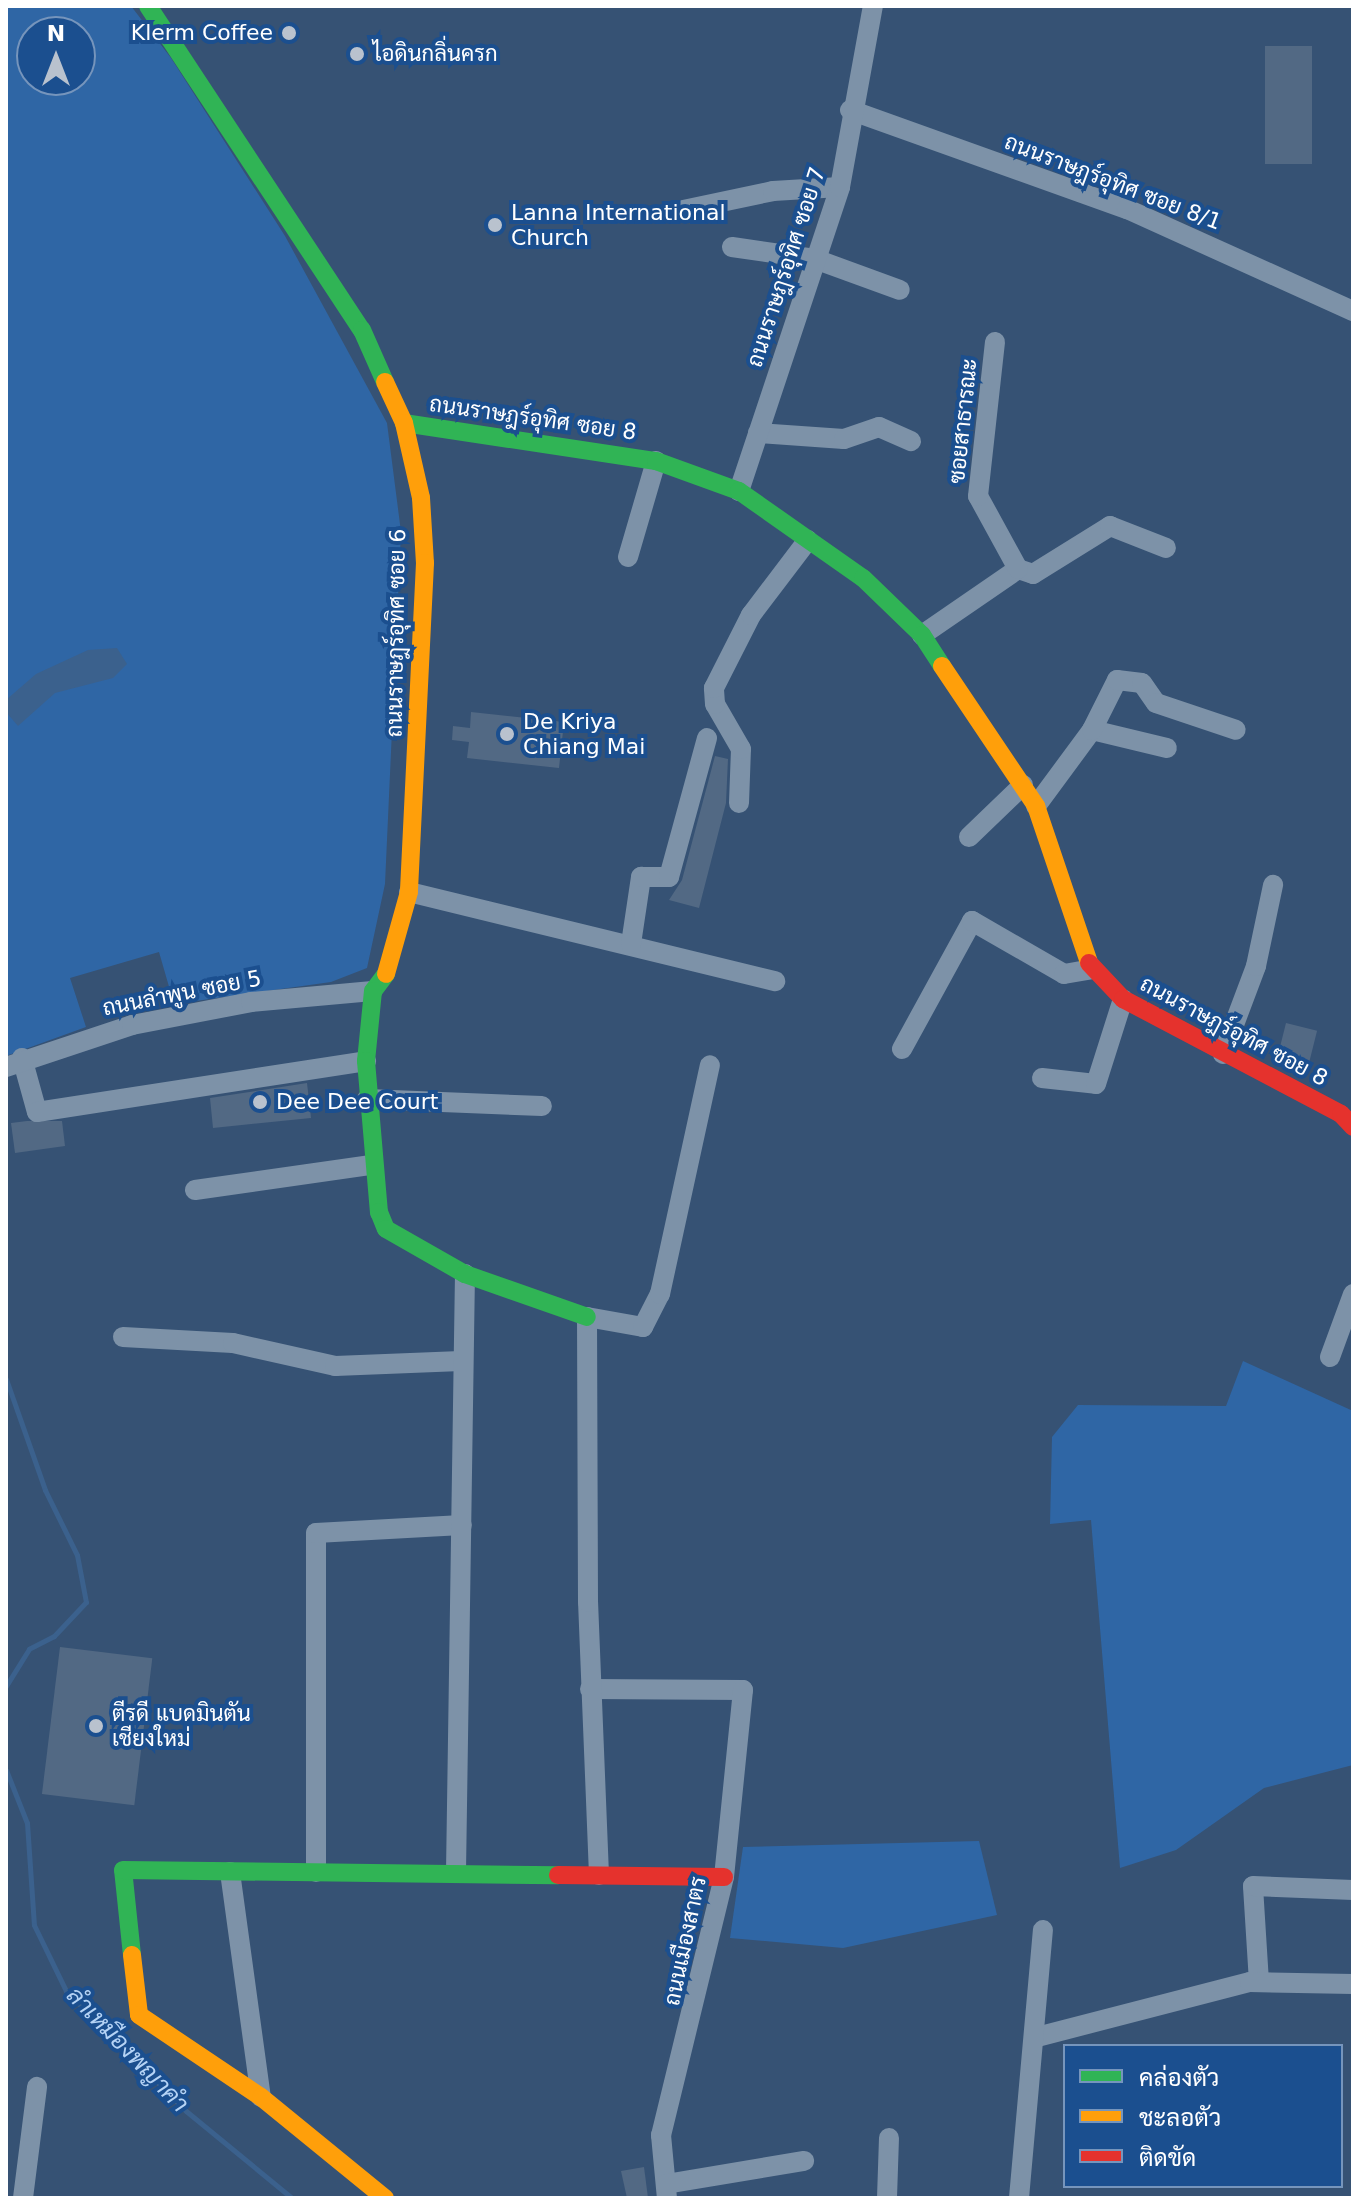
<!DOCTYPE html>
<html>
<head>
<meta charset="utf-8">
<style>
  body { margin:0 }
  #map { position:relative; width:1359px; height:2204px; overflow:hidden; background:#365274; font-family:"DejaVu Sans",Sarabun,sans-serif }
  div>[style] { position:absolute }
  .green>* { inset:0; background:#2f66a5 }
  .water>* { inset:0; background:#3b618d }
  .stream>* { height:5px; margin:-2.5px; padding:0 2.5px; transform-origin:2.5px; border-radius:2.5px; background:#3b618d }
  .building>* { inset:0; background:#526984; transform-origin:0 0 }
  .street>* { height:20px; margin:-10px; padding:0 10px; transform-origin:10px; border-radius:10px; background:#7d92a8 }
  .fast>* { height:18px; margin:-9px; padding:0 9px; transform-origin:9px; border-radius:9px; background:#30b455 }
  .slow>* { height:18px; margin:-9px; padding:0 9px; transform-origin:9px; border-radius:9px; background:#ff9f0a }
  .jam>* { height:18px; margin:-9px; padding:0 9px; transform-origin:9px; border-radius:9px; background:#e5322d }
  .dots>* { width:22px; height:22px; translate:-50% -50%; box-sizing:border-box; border:4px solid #1b4f8f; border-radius:50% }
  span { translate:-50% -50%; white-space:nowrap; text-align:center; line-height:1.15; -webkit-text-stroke:8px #1b4f8f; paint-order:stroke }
  .poi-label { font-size:22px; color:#fff }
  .right { translate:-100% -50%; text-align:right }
  .left { translate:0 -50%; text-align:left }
  .street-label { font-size:22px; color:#fff }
  .water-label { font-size:24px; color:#b5d3f5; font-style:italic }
  .frame { position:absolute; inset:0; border:8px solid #fff; pointer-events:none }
  .legend { position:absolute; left:1063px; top:2044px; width:280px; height:144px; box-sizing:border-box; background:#1b4f8f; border:2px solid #7695bc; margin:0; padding:10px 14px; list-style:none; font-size:24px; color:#fff }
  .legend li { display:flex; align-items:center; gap:16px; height:40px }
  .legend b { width:40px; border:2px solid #7695bc }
  .north { position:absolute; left:16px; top:16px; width:80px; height:80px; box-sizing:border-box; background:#1b4f8f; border:2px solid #7695bc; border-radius:50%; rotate:0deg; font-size:22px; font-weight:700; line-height:32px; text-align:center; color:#fff }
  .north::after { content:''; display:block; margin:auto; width:28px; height:36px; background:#b9c2ce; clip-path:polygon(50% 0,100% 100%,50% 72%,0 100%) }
</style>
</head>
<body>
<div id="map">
  <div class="green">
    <i style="clip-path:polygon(evenodd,6px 6px,131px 6px,171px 58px,285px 236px,387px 423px,401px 532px,385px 884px,367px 968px,331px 982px,174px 1004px,159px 952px,70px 978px,86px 1027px,6px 1056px,6px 6px,32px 32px,80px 32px,80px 80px,32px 80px,32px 32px)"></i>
    <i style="clip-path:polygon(1243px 1361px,1353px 1411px,1353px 1765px,1264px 1788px,1176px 1850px,1120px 1868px,1091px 1520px,1050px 1524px,1052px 1437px,1078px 1405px,1226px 1406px)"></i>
    <i style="clip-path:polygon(979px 1841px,997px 1915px,843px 1948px,730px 1938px,743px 1847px)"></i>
  </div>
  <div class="water">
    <i style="clip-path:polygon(117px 648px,127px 664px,113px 678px,55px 693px,18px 726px,6px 712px,6px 700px,36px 674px,88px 650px)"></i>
  </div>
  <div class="stream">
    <i style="left:6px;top:1379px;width:118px;rotate:70.6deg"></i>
    <i style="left:45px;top:1490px;width:72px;rotate:63.8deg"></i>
    <i style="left:77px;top:1555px;width:48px;rotate:79.2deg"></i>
    <i style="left:86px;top:1602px;width:47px;rotate:133.3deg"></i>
    <i style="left:54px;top:1636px;width:28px;rotate:153deg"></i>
    <i style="left:29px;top:1649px;width:44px;rotate:121.9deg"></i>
    <i style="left:6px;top:1770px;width:57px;rotate:68.4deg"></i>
    <i style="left:27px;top:1823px;width:102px;rotate:86.1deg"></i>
    <i style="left:34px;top:1925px;width:73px;rotate:64.1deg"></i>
    <i style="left:66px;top:1991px;width:170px;rotate:45deg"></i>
    <i style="left:186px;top:2111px;width:137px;rotate:39.4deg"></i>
  </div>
  <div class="building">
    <i style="left:1265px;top:46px;width:47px;height:118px"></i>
    <i style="clip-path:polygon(471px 712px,564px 722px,559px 768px,467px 758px,469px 742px,452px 740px,453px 726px,470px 728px)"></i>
    <i style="clip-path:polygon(715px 756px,728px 759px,726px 803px,699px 908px,669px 900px,682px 880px)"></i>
    <i style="left:1286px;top:1023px;width:32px;height:38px;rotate:14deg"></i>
    <i style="clip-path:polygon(307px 1083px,311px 1118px,213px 1128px,210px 1098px)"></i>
    <i style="clip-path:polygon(27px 1121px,62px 1121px,65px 1146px,15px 1153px,11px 1123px)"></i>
    <i style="left:60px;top:1647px;width:93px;height:148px;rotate:7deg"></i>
    <i style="clip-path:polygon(644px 2167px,648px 2198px,627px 2198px,621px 2171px)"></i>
  </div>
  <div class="street">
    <i style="left:850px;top:110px;width:294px;rotate:19.7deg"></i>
    <i style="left:1127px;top:209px;width:248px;rotate:24.3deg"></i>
    <i style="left:669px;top:213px;width:106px;rotate:-11.9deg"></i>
    <i style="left:773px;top:191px;width:67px;rotate:-3.4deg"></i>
    <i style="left:732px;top:247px;width:84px;rotate:8.2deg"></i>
    <i style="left:815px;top:259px;width:90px;rotate:20deg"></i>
    <i style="left:758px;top:433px;width:86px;rotate:4deg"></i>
    <i style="left:844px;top:439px;width:37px;rotate:-19deg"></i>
    <i style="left:879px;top:427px;width:35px;rotate:24deg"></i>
    <i style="left:739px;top:491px;width:320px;rotate:-71.6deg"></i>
    <i style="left:840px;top:187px;width:184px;rotate:-79.7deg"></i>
    <i style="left:628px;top:557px;width:100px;rotate:-73.7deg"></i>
    <i style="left:1018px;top:569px;width:16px;rotate:18deg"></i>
    <i style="left:1033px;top:574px;width:91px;rotate:-31.9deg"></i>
    <i style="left:1110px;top:526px;width:60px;rotate:21.4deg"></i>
    <i style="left:922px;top:635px;width:116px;rotate:-34.5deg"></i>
    <i style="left:1018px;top:569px;width:83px;rotate:-118.7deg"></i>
    <i style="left:978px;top:496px;width:155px;rotate:-83.7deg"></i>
    <i style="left:1092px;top:730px;width:77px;rotate:13.5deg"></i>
    <i style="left:739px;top:803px;width:54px;rotate:-87.9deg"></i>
    <i style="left:741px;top:749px;width:52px;rotate:-120deg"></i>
    <i style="left:715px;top:704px;width:16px;rotate:-94deg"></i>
    <i style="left:714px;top:688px;width:82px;rotate:-63.1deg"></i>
    <i style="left:751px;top:615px;width:94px;rotate:-52.8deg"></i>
    <i style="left:1036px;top:806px;width:94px;rotate:-53.6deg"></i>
    <i style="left:1092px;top:730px;width:56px;rotate:-63.4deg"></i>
    <i style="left:1117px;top:680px;width:25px;rotate:7deg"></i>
    <i style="left:1142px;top:683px;width:24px;rotate:55deg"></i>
    <i style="left:1156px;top:703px;width:84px;rotate:18.6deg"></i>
    <i style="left:969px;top:837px;width:75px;rotate:-43.9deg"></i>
    <i style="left:409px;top:892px;width:377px;rotate:13.7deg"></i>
    <i style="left:631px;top:944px;width:68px;rotate:-81.5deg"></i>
    <i style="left:641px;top:877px;width:28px"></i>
    <i style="left:669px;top:877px;width:144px;rotate:-74.7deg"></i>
    <i style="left:902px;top:1049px;width:146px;rotate:-61.3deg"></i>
    <i style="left:972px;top:921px;width:106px;rotate:29.9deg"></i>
    <i style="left:1064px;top:974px;width:27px;rotate:-10deg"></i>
    <i style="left:1223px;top:1054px;width:94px;rotate:-69.4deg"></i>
    <i style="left:1256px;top:966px;width:83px;rotate:-78.1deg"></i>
    <i style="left:22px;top:1058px;width:56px;rotate:74.5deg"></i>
    <i style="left:37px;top:1112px;width:333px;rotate:-8.8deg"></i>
    <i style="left:6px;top:1067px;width:133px;rotate:-18.4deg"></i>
    <i style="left:132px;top:1025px;width:121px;rotate:-10.9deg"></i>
    <i style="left:251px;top:1002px;width:122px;rotate:-5.2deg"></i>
    <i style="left:1042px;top:1078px;width:54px;rotate:6.3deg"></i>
    <i style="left:1096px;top:1084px;width:89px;rotate:-72.4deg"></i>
    <i style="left:367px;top:1099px;width:175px;rotate:2.3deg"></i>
    <i style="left:195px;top:1190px;width:178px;rotate:-8.1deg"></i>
    <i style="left:123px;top:1337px;width:110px;rotate:3.1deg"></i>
    <i style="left:233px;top:1343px;width:105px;rotate:12.7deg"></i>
    <i style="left:335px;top:1366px;width:126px;rotate:-2.3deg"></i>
    <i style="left:1330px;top:1357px;width:67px;rotate:-69.9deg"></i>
    <i style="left:590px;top:1689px;width:153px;rotate:0.4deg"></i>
    <i style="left:743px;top:1690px;width:188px;rotate:95.8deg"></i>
    <i style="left:724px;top:1877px;width:266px;rotate:103.7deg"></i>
    <i style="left:661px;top:2135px;width:63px;rotate:84.6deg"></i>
    <i style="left:230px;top:1872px;width:227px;rotate:82.2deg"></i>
    <i style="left:316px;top:1872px;width:339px;rotate:-90deg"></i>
    <i style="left:316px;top:1533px;width:146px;rotate:-3.1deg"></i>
    <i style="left:456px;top:1872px;width:598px;rotate:-89.14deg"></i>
    <i style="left:599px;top:1875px;width:273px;rotate:-92.3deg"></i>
    <i style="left:588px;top:1602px;width:285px;rotate:-90.2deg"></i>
    <i style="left:587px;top:1317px;width:57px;rotate:10.1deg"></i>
    <i style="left:643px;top:1327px;width:37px;rotate:-63deg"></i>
    <i style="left:660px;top:1294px;width:234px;rotate:-77.7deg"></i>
    <i style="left:1259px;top:1982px;width:96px;rotate:-93.6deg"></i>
    <i style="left:1253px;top:1886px;width:100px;rotate:2.3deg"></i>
    <i style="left:1037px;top:2037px;width:220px;rotate:-14.5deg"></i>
    <i style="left:1250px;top:1982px;width:103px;rotate:1.1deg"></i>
    <i style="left:666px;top:2184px;width:140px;rotate:-9.5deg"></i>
    <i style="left:23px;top:2198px;width:112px;rotate:-82.8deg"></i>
    <i style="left:887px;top:2198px;width:60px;rotate:-88.1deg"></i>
    <i style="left:1019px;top:2198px;width:269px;rotate:-84.9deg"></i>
  </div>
  <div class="fast">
    <i style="left:148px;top:6px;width:388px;rotate:56.6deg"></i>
    <i style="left:362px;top:330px;width:57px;rotate:66.1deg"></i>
    <i style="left:404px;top:423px;width:255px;rotate:8.6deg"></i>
    <i style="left:656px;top:461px;width:88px;rotate:19.9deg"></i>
    <i style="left:739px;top:491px;width:151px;rotate:35.1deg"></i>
    <i style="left:863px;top:578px;width:82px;rotate:44deg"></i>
    <i style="left:922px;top:635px;width:37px;rotate:57deg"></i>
    <i style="left:386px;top:974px;width:21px;rotate:127deg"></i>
    <i style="left:373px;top:991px;width:70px;rotate:95.7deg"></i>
    <i style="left:366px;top:1061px;width:152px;rotate:85.1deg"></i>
    <i style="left:379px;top:1212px;width:18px;rotate:68deg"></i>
    <i style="left:386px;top:1229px;width:91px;rotate:29.7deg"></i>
    <i style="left:465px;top:1274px;width:129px;rotate:19.4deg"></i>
    <i style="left:132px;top:1955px;width:85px;rotate:-96deg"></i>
    <i style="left:123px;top:1870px;width:435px;rotate:0.7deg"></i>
  </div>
  <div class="slow">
    <i style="left:385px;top:382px;width:45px;rotate:65.1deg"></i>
    <i style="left:404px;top:423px;width:77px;rotate:77.2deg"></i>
    <i style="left:421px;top:498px;width:65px;rotate:86.5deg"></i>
    <i style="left:425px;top:563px;width:329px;rotate:92.8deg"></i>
    <i style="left:409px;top:892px;width:85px;rotate:105.7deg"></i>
    <i style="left:942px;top:666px;width:169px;rotate:56.1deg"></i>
    <i style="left:1036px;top:806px;width:166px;rotate:71.3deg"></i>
    <i style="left:132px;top:1955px;width:60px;rotate:83.3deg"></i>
    <i style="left:139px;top:2015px;width:147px;rotate:33.9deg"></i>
    <i style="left:261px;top:2097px;width:160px;rotate:39.2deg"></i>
  </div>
  <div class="jam">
    <i style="left:1089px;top:963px;width:50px;rotate:46.6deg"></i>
    <i style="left:1123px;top:999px;width:246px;rotate:27.8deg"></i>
    <i style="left:1341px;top:1114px;width:18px;rotate:47deg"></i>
    <i style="left:558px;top:1875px;width:166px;rotate:0.7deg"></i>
  </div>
  <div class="dots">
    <i style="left:289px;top:33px;background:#b9c2ce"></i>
    <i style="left:357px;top:54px;background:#b9c2ce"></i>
    <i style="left:495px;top:225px;background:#b9c2ce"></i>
    <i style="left:507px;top:734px;background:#b9c2ce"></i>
    <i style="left:260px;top:1102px;background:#b9c2ce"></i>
    <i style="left:96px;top:1726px;background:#b9c2ce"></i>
  </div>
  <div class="poi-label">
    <span class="right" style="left:273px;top:33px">Klerm Coffee</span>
    <span class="left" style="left:373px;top:54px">ไอดินกลิ่นครก</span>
    <span class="left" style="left:511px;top:225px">Lanna International<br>Church</span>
    <span class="left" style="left:523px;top:734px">De Kriya<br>Chiang Mai</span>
    <span class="left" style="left:276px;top:1102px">Dee Dee Court</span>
    <span class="left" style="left:112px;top:1726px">ตีรดี แบดมินตัน<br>เชียงใหม่</span>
  </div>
  <div class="street-label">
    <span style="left:1113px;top:182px;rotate:21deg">ถนนราษฎร์อุทิศ ซอย 8/1</span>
    <span style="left:786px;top:267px;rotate:-72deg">ถนนราษฎร์อุทิศ ซอย 7</span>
    <span style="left:533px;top:418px;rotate:8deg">ถนนราษฎร์อุทิศ ซอย 8</span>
    <span style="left:963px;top:421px;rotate:-84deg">ซอยสาธารณะ</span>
    <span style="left:396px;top:633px;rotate:-89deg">ถนนราษฎร์อุทิศ ซอย 6</span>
    <span style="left:182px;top:993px;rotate:-11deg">ถนนลำพูน ซอย 5</span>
    <span style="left:1234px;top:1031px;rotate:28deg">ถนนราษฎร์อุทิศ ซอย 8</span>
    <span style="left:685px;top:1941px;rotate:-78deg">ถนนเมืองสาตร</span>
  </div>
  <div class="water-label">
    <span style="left:127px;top:2050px;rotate:46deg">ลำเหมืองพญาคำ</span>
  </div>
  <div class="frame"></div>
  <ul class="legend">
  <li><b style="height:10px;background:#30b455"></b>คล่องตัว</li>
  <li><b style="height:10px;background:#ff9f0a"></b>ชะลอตัว</li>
  <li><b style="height:10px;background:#e5322d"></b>ติดขัด</li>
  </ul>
  <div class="north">N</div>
</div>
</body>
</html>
